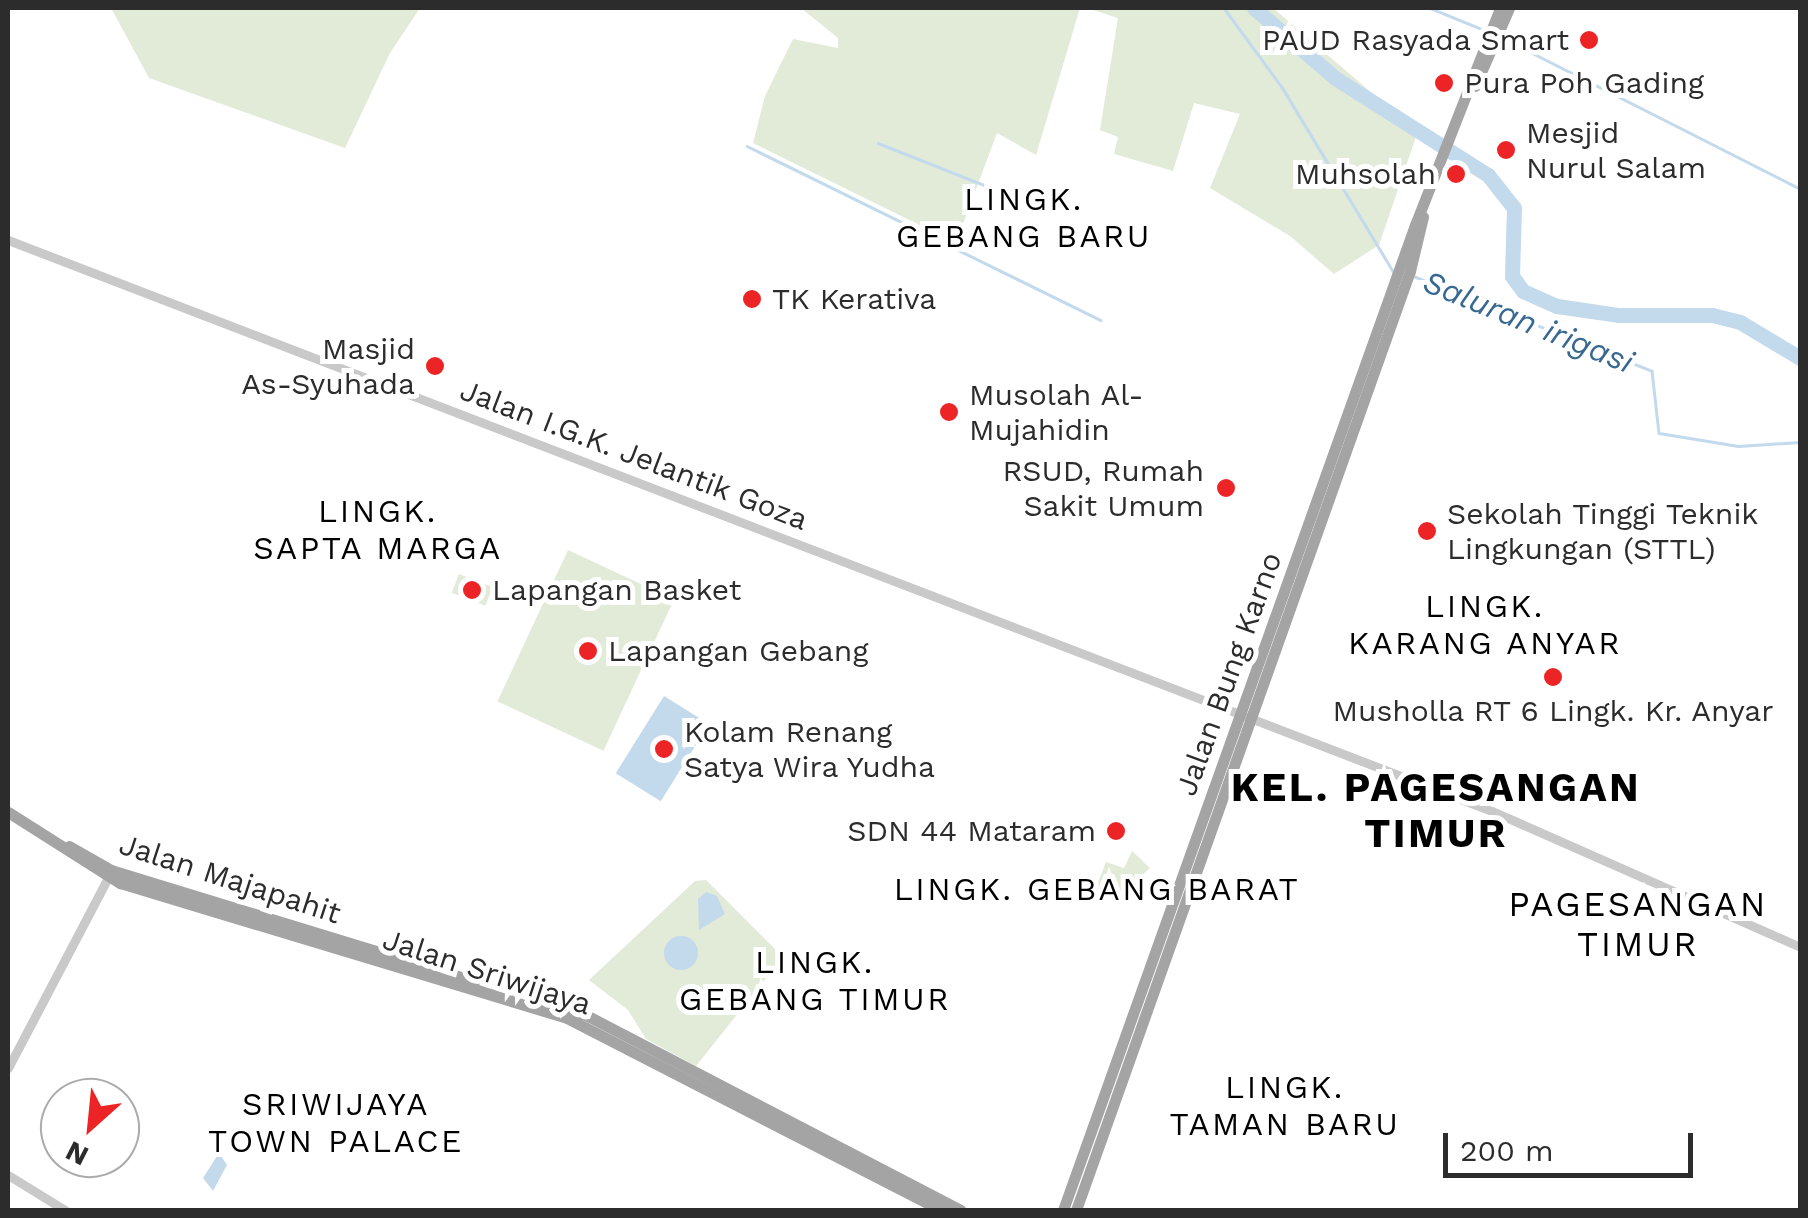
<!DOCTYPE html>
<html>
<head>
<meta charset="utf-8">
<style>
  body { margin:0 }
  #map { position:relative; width:1808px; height:1218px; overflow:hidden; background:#fff; font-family:"Work Sans",sans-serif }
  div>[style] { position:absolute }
  .green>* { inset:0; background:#e1ebd8; transform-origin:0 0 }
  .water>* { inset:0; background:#c3d9ec; transform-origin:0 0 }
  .round { border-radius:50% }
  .stream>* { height:2.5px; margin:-1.25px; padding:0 1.25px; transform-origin:1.25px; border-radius:1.25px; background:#c3d9ec }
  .river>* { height:15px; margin:-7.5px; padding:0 7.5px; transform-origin:7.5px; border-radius:7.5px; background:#c3d9ec }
  .minor>* { height:9px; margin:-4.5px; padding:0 4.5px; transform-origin:4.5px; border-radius:4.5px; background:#c9c9c9 }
  .major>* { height:11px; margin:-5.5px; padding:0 5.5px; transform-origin:5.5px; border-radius:5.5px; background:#a4a4a4 }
  .dots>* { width:28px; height:28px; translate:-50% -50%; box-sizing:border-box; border:5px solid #fff; border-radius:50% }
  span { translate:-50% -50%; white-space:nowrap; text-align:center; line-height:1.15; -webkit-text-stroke:10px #fff; paint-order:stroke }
  .poi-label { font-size:30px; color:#2c2c2c }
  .right { translate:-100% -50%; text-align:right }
  .left { translate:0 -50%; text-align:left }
  .street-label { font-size:30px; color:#2c2c2c }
  .neighbourhood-label { font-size:32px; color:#000; letter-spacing:2.5px }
  .water-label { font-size:32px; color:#376891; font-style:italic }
  .quarter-label { font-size:35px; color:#000; letter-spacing:2.5px }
  .district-label { font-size:40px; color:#000; font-weight:700; letter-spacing:2.5px }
  .frame { position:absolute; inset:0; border:10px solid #2c2c2c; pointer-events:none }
  .north { position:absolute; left:40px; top:1078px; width:100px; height:100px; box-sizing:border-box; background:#fff; border:2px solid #ababab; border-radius:50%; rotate:207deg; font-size:28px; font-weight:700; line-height:40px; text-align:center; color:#2c2c2c }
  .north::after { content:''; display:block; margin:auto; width:35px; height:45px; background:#ed2425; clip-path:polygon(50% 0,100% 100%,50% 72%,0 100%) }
  .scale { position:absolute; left:1443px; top:1133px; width:250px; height:45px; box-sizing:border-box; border:5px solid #2c2c2c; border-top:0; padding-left:12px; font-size:30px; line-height:35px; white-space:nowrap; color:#2c2c2c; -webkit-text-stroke:8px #fff; paint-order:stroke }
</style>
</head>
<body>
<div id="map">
  <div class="green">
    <i style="clip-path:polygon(111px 8px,420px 8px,390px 53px,345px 148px,149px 78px)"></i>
    <i style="clip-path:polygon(801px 8px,1080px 8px,1036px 155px,997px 133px,956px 243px,753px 143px,765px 96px,793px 39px,838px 48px,838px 38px)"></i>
    <i style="clip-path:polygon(1087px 8px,1273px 8px,1373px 94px,1420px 125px,1379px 245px,1334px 274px,1290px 236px,1210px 188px,1240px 114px,1194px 103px,1173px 171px,1114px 154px,1118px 137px,1100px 130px,1118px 18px)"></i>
    <i style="left:568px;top:550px;width:117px;height:167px;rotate:25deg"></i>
    <i style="left:459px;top:574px;width:36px;height:20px;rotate:21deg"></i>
    <i style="clip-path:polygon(1132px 851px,1150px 868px,1120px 896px,1093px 895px,1106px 862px,1124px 868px)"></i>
    <i style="clip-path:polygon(706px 880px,783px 957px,696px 1066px,646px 1039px,628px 1010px,589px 980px,695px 881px)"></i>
  </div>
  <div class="water">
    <i style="left:664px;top:696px;width:53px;height:91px;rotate:32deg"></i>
    <i style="clip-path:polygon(706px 892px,717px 896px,725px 914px,699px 930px,698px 899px)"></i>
    <i class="round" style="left:664px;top:936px;width:34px;height:34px"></i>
    <i style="clip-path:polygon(219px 1153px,227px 1165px,213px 1191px,203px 1178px)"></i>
  </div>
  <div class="stream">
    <i style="left:1224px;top:8px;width:98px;rotate:53.7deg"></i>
    <i style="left:1282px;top:87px;width:215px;rotate:58.9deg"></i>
    <i style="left:1430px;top:8px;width:61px;rotate:22deg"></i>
    <i style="left:1503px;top:38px;width:333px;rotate:26.9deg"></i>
    <i style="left:878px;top:143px;width:144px;rotate:21.6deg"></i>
    <i style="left:747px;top:146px;width:394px;rotate:26.2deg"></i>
    <i style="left:1411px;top:275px;width:259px;rotate:21.7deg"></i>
    <i style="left:1652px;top:371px;width:62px;rotate:83.6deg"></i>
    <i style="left:1659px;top:433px;width:80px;rotate:9.3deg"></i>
    <i style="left:1738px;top:446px;width:62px;rotate:-3.7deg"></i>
  </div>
  <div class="river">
    <i style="left:1254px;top:8px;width:107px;rotate:40.8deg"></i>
    <i style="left:1335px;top:78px;width:181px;rotate:32.4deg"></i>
    <i style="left:1488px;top:175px;width:42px;rotate:51.8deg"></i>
    <i style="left:1514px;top:208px;width:68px;rotate:91.7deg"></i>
    <i style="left:1512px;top:276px;width:19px;rotate:54deg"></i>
    <i style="left:1523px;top:291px;width:37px;rotate:24deg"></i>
    <i style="left:1557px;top:306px;width:63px;rotate:8.3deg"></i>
    <i style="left:1619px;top:315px;width:93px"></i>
    <i style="left:1712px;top:315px;width:29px;rotate:14deg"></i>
    <i style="left:1740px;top:322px;width:70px;rotate:31deg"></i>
  </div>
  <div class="minor">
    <i style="left:8px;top:240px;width:1590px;rotate:21.05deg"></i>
    <i style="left:1492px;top:811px;width:337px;rotate:23.8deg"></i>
    <i style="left:8px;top:1068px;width:221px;rotate:-62.3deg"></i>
    <i style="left:8px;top:1175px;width:67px;rotate:31.6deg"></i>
  </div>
  <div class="major">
    <i style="left:1475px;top:86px;width:85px;rotate:-66.4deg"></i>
    <i style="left:8px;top:812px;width:133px;rotate:32.4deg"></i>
    <i style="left:120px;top:883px;width:467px;rotate:16.8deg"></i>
    <i style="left:567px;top:1018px;width:420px;rotate:27.2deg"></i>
    <i style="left:69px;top:846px;width:48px;rotate:29.7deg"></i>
    <i style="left:111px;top:870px;width:497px;rotate:17deg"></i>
    <i style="left:586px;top:1015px;width:422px;rotate:27.5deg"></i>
    <i style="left:1063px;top:1210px;width:1046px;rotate:-70.34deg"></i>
    <i style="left:1415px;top:225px;width:233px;rotate:-68.6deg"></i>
    <i style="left:1076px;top:1210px;width:997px;rotate:-70.42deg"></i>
    <i style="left:1410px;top:271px;width:56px;rotate:-76.5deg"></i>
  </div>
  <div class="dots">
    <i style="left:1589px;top:40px;background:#ed2425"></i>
    <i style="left:1444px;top:83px;background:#ed2425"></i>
    <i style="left:1506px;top:150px;background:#ed2425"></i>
    <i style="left:1456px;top:174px;background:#ed2425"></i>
    <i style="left:752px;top:299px;background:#ed2425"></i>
    <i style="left:435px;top:366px;background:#ed2425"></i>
    <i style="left:949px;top:412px;background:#ed2425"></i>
    <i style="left:1226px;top:488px;background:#ed2425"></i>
    <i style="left:1427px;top:531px;background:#ed2425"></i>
    <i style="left:472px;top:590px;background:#ed2425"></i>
    <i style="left:588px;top:651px;background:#ed2425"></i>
    <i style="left:1553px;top:677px;background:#ed2425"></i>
    <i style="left:664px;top:749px;background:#ed2425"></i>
    <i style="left:1116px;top:831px;background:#ed2425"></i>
  </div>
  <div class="poi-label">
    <span class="right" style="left:1569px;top:40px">PAUD Rasyada Smart</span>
    <span class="left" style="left:1464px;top:83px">Pura Poh Gading</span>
    <span class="left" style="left:1526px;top:150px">Mesjid<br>Nurul Salam</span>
    <span class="right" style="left:1436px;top:174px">Muhsolah</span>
    <span class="left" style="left:772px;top:299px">TK Kerativa</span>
    <span class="right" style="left:415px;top:366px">Masjid<br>As-Syuhada</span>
    <span class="left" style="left:969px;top:412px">Musolah Al-<br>Mujahidin</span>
    <span class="right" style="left:1204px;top:488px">RSUD, Rumah<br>Sakit Umum</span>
    <span class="left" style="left:1447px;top:531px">Sekolah Tinggi Teknik<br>Lingkungan (STTL)</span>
    <span class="left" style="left:492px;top:590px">Lapangan Basket</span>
    <span class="left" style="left:608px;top:651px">Lapangan Gebang</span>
    <span style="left:1553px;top:711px">Musholla RT 6 Lingk. Kr. Anyar</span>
    <span class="left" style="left:684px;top:749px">Kolam Renang<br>Satya Wira Yudha</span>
    <span class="right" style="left:1096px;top:831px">SDN 44 Mataram</span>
  </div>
  <div class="street-label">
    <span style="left:634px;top:455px;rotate:21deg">Jalan I.G.K. Jelantik Goza</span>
    <span style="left:1229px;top:674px;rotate:-70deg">Jalan Bung Karno</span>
    <span style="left:230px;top:879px;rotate:18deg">Jalan Majapahit</span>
    <span style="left:487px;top:972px;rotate:18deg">Jalan Sriwijaya</span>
  </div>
  <div class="neighbourhood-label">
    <span style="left:1024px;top:218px">LINGK.<br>GEBANG BARU</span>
    <span style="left:378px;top:530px">LINGK.<br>SAPTA MARGA</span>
    <span style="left:1485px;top:625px">LINGK.<br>KARANG ANYAR</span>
    <span style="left:1097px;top:889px">LINGK. GEBANG BARAT</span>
    <span style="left:815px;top:981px">LINGK.<br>GEBANG TIMUR</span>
    <span style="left:1285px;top:1106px">LINGK.<br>TAMAN BARU</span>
    <span style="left:336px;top:1123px">SRIWIJAYA<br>TOWN PALACE</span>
  </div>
  <div class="water-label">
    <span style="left:1528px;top:322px;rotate:22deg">Saluran irigasi</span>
  </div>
  <div class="quarter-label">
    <span style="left:1638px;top:924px">PAGESANGAN<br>TIMUR</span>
  </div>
  <div class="district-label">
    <span style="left:1436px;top:811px">KEL. PAGESANGAN<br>TIMUR</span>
  </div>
  <div class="frame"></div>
  <div class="north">N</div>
  <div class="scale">200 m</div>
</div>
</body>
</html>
